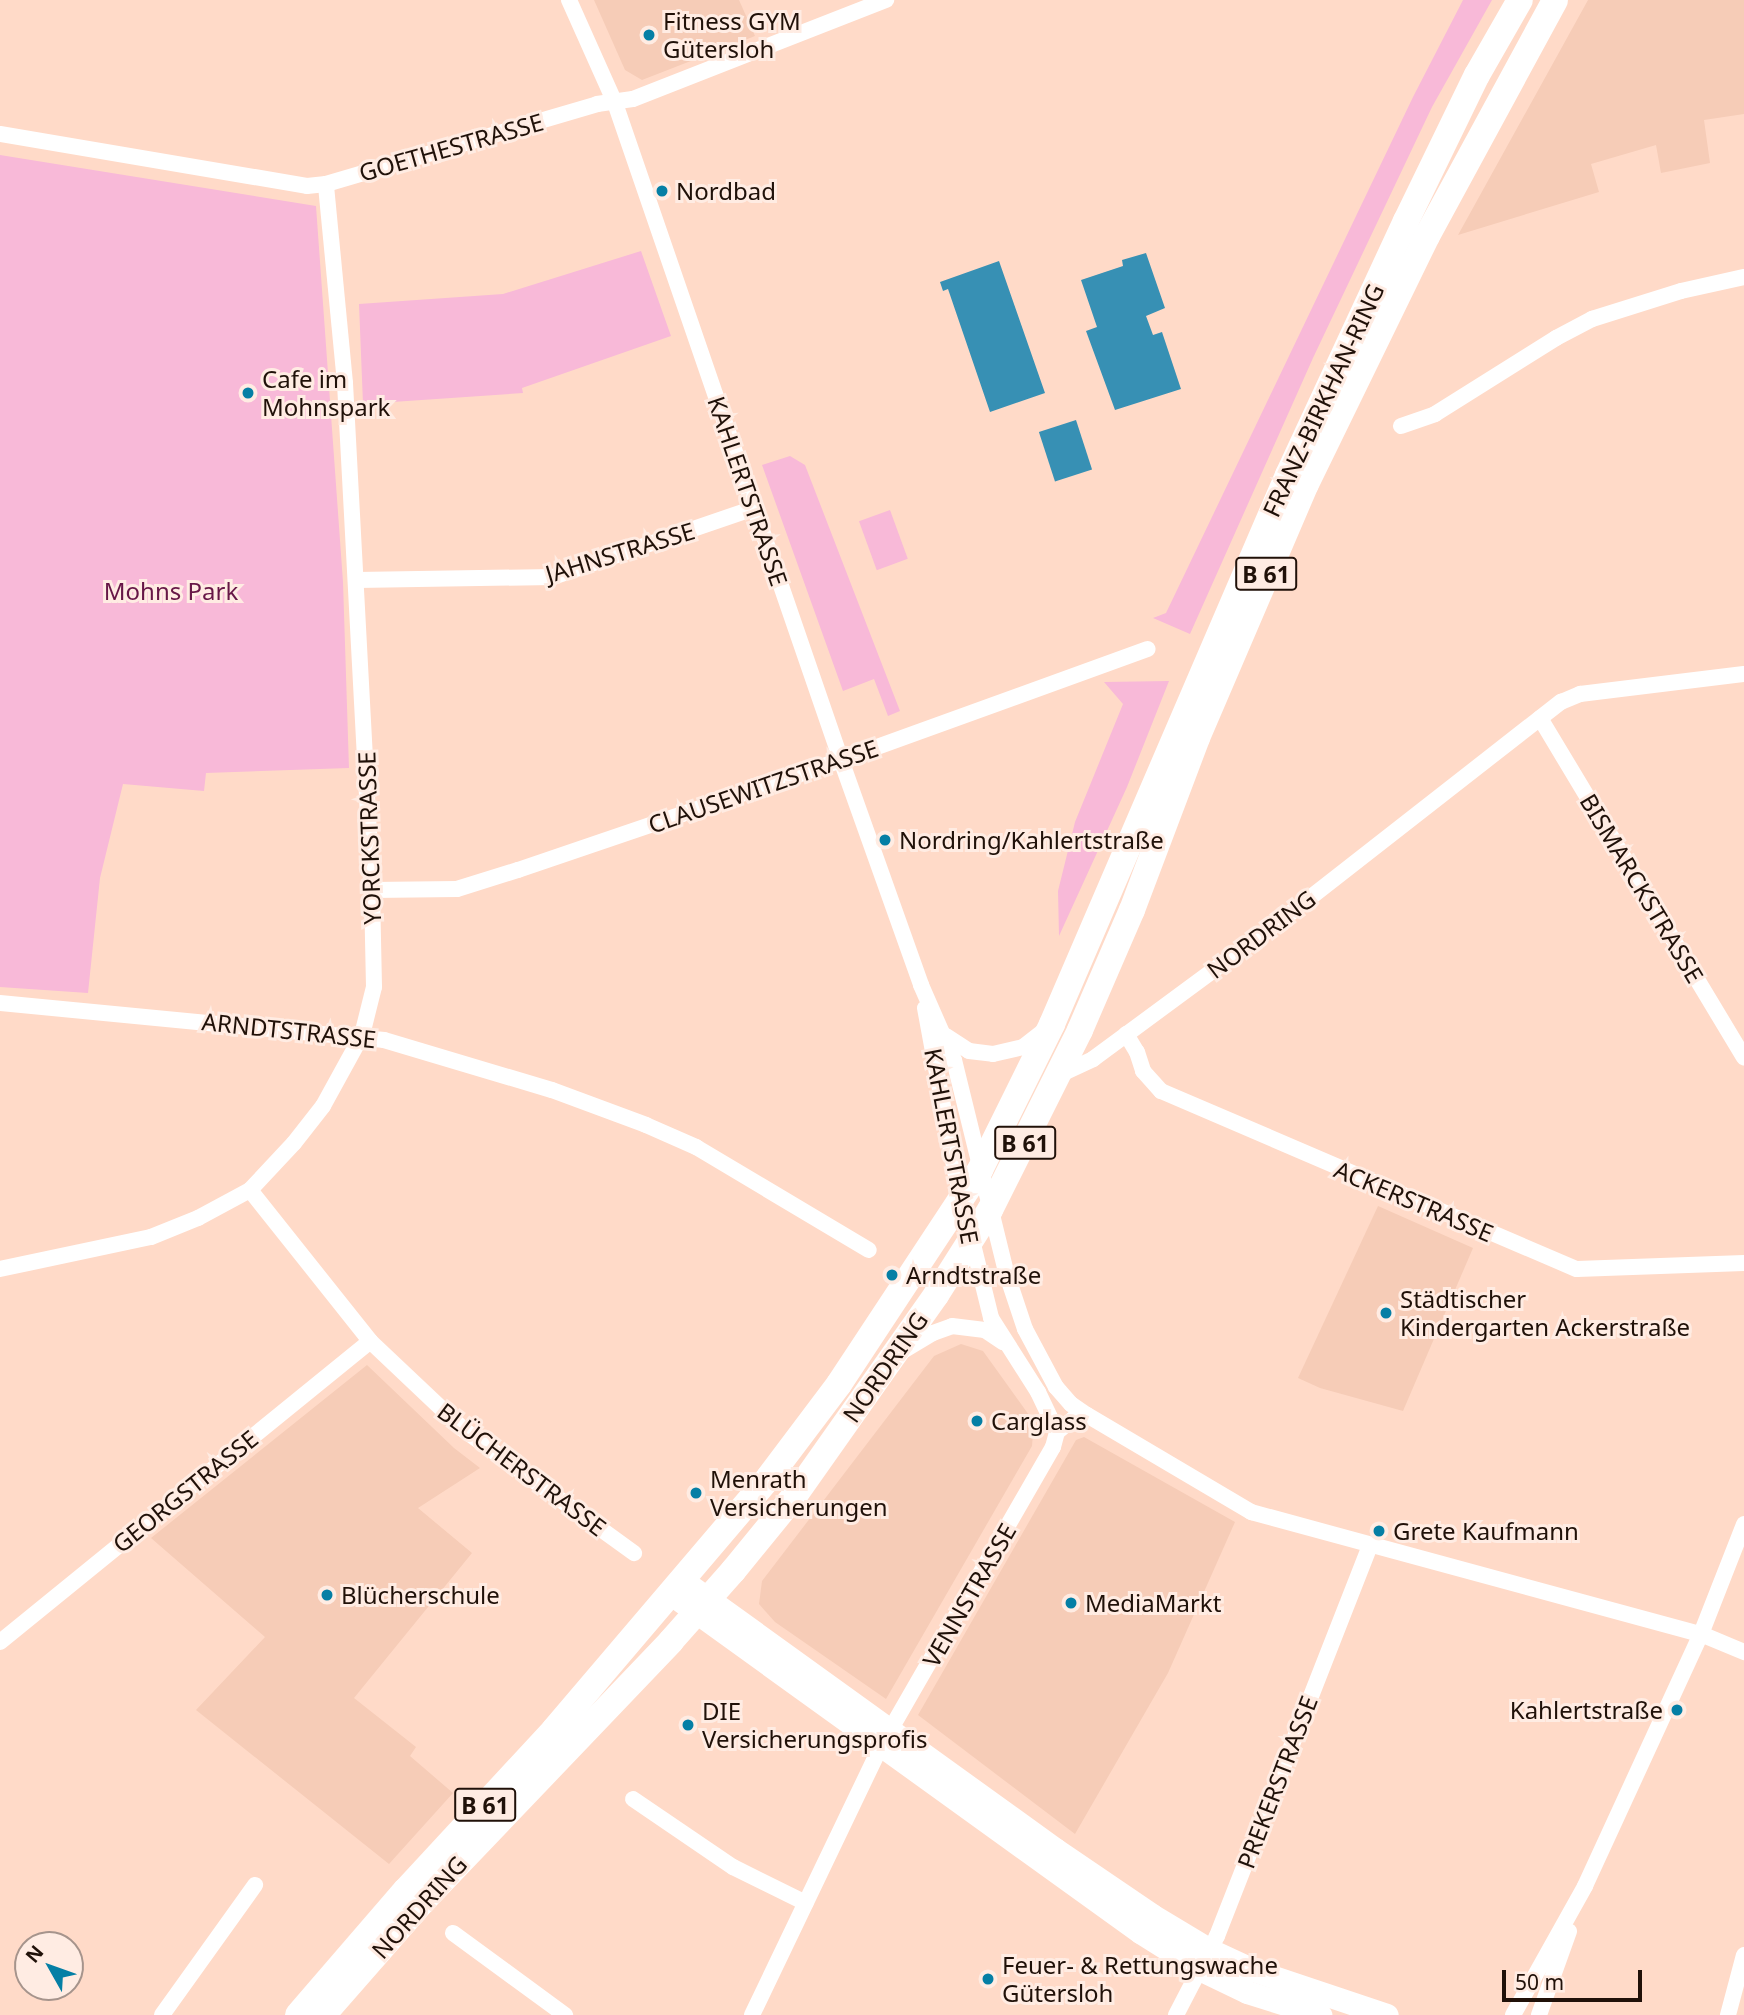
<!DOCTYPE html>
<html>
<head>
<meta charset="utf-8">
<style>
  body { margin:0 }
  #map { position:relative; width:1744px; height:2015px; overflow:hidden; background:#ffdac8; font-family:"Noto Sans",sans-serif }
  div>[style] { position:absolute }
  .built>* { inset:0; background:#f6ccb7 }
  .green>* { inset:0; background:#f8b9d8; transform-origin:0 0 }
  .water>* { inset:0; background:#3790b4; transform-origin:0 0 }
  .street>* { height:16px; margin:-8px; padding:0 8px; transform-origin:8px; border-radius:8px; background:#fff }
  .secondary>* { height:23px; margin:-11.5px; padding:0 11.5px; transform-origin:11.5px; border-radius:11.5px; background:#fff }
  .primary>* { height:26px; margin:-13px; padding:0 13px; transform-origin:13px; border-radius:13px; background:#fff }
  .dots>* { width:19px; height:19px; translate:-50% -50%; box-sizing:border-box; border:4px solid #ffece3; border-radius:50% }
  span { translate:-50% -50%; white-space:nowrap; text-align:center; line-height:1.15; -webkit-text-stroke:6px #ffece3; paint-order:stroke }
  .shield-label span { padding:2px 5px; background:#ffece3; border:2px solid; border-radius:5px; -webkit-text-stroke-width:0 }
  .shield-label { font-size:23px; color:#201109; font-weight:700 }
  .poi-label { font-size:24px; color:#201109 }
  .left { translate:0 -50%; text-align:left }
  .right { translate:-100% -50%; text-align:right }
  .street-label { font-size:24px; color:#201109 }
  .park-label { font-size:24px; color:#671747 }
  .north { position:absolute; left:14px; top:1931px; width:70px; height:70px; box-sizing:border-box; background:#ffece3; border:2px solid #a6948c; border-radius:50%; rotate:310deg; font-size:19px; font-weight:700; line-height:28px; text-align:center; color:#201109 }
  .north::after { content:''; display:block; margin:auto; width:24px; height:32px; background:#057fa5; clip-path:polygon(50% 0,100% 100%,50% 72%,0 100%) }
  .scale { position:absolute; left:1502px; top:1970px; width:140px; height:32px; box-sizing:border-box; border:4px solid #201109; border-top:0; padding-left:9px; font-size:21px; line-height:24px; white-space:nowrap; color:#201109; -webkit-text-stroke:5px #ffece3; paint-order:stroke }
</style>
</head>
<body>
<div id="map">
  <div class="built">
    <i style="clip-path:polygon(594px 0,739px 0,755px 36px,642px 80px,625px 70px)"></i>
    <i style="clip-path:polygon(1588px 0,1744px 0,1744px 114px,1704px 120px,1710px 163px,1661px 173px,1656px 145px,1591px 164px,1599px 192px,1458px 235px)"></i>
    <i style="clip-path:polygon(1378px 1206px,1473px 1248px,1403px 1411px,1320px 1388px,1298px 1378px)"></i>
    <i style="clip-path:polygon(961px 1344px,983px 1351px,1034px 1422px,1032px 1446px,886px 1699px,775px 1622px,759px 1604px,762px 1581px,934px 1356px)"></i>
    <i style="clip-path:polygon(367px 1365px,454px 1448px,480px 1468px,418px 1508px,472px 1553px,354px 1698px,416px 1747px,410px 1756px,453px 1793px,389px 1864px,196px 1710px,265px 1637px,151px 1538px)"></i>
    <i style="clip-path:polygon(1084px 1437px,1235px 1522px,1168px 1673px,1075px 1834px,918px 1715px,1076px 1440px)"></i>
  </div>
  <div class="green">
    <i style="clip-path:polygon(1463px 0,1492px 0,1432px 107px,1313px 358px,1190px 634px,1153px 618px,1166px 613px,1413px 97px)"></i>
    <i style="clip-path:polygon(0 155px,316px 206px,343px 582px,349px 768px,206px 773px,204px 791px,123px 784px,100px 878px,88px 993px,0 987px)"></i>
    <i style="clip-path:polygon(641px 251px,671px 336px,522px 388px,523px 393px,363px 404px,359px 304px,503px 294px)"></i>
    <i style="clip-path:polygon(790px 456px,805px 465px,900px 711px,888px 716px,874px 679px,843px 691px,762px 465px)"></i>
    <i style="left:890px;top:510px;width:52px;height:33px;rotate:70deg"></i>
    <i style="clip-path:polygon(1169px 681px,1127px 787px,1059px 936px,1058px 891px,1075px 822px,1123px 704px,1104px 682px)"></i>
  </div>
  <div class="water">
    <i style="clip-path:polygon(1146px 253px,1165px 308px,1146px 316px,1153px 335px,1162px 332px,1181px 389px,1115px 410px,1086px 331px,1097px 327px,1081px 280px,1123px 266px,1122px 260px)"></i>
    <i style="clip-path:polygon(999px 261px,1045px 393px,990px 412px,948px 289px,943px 291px,940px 282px)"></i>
    <i style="left:1076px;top:420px;width:52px;height:39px;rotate:72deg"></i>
  </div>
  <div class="street">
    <i style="left:569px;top:0;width:113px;rotate:65.9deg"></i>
    <i style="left:615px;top:103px;width:695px;rotate:71.02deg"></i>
    <i style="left:841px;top:760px;width:239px;rotate:70.4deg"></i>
    <i style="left:921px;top:985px;width:82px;rotate:66.3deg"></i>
    <i style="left:954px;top:1060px;width:221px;rotate:76.2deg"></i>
    <i style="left:1007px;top:1275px;width:57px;rotate:71.6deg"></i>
    <i style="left:1025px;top:1329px;width:66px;rotate:61.9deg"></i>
    <i style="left:1056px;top:1387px;width:23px;rotate:49deg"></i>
    <i style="left:1071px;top:1404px;width:19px;rotate:35deg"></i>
    <i style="left:1087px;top:1415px;width:191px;rotate:30.6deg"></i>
    <i style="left:1251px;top:1512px;width:466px;rotate:15.2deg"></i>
    <i style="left:1701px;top:1634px;width:47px;rotate:22.7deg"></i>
    <i style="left:0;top:134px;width:311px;rotate:9.6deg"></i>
    <i style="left:307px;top:186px;width:19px;rotate:-6deg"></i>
    <i style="left:326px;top:184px;width:283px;rotate:-16.4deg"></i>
    <i style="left:597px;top:104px;width:36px;rotate:-8deg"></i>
    <i style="left:633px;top:99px;width:272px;rotate:-21.4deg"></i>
    <i style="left:1401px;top:426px;width:36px;rotate:-19deg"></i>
    <i style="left:1435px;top:414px;width:143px;rotate:-32.1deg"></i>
    <i style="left:1556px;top:338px;width:41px;rotate:-27.8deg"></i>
    <i style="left:1592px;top:319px;width:93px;rotate:-17.5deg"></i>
    <i style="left:1681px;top:291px;width:65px;rotate:-12.5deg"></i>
    <i style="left:357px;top:580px;width:196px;rotate:-0.9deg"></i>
    <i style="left:553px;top:577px;width:213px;rotate:-18.9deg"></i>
    <i style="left:1540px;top:718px;width:396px;rotate:59deg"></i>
    <i style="left:372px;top:890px;width:85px;rotate:-0.7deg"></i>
    <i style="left:457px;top:889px;width:64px;rotate:-17.3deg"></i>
    <i style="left:518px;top:870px;width:341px;rotate:-18.8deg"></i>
    <i style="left:841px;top:760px;width:326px;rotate:-19.9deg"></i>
    <i style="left:0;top:1003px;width:386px;rotate:5.5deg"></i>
    <i style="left:384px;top:1040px;width:175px;rotate:16.6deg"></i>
    <i style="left:552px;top:1090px;width:100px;rotate:20.4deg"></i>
    <i style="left:646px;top:1125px;width:55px;rotate:23.7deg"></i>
    <i style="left:696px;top:1147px;width:201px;rotate:30.8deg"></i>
    <i style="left:925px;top:1008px;width:166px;rotate:79.6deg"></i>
    <i style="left:955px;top:1171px;width:151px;rotate:76.2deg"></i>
    <i style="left:991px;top:1318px;width:88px;rotate:57.6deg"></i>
    <i style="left:1038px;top:1392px;width:44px;rotate:64.6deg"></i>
    <i style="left:1126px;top:1034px;width:21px;rotate:59deg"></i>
    <i style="left:1137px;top:1052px;width:20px;rotate:72deg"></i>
    <i style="left:1143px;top:1071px;width:27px;rotate:48deg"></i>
    <i style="left:1161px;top:1091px;width:452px;rotate:23.2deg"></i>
    <i style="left:1577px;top:1269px;width:167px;rotate:-2.1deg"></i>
    <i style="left:946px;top:1036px;width:27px;rotate:33deg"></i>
    <i style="left:969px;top:1051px;width:24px;rotate:7deg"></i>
    <i style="left:993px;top:1054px;width:31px;rotate:-13deg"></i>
    <i style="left:1023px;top:1047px;width:28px;rotate:-38deg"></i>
    <i style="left:1059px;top:1075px;width:38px;rotate:-25deg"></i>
    <i style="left:1093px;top:1059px;width:231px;rotate:-36.4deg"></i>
    <i style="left:1279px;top:922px;width:358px;rotate:-38deg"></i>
    <i style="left:1561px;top:702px;width:21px;rotate:-23deg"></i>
    <i style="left:1580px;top:694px;width:165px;rotate:-7deg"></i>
    <i style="left:250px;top:1190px;width:193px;rotate:51.5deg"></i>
    <i style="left:370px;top:1341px;width:129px;rotate:43.4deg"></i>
    <i style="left:464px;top:1430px;width:210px;rotate:35.9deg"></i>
    <i style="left:0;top:1269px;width:154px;rotate:-12deg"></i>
    <i style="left:151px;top:1237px;width:51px;rotate:-22deg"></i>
    <i style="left:198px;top:1218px;width:59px;rotate:-28.3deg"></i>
    <i style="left:250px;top:1190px;width:64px;rotate:-46.9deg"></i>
    <i style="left:294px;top:1143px;width:47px;rotate:-51.9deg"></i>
    <i style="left:323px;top:1106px;width:81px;rotate:-61.2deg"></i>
    <i style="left:362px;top:1035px;width:49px;rotate:-76deg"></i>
    <i style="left:374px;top:987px;width:97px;rotate:-91.2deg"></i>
    <i style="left:372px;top:890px;width:508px;rotate:-93.05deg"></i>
    <i style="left:345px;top:383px;width:200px;rotate:-95.5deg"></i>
    <i style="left:903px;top:1351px;width:35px;rotate:-31deg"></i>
    <i style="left:933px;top:1333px;width:20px;rotate:-20deg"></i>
    <i style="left:952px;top:1326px;width:33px;rotate:7deg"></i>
    <i style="left:985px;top:1330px;width:22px;rotate:34deg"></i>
    <i style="left:0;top:1642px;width:477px;rotate:-39.1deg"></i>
    <i style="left:633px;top:1799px;width:121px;rotate:34.2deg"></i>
    <i style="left:733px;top:1867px;width:81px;rotate:26.3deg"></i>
    <i style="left:453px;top:1933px;width:139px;rotate:36.2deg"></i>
    <i style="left:162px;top:2015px;width:160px;rotate:-54.4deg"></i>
    <i style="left:752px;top:2015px;width:298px;rotate:-64.4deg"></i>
    <i style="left:881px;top:1746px;width:345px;rotate:-60.1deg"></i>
    <i style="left:1053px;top:1447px;width:16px;rotate:-75deg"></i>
    <i style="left:1057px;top:1432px;width:22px;rotate:-39deg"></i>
    <i style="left:1074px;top:1418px;width:13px;rotate:-13deg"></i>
    <i style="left:1176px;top:2015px;width:89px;rotate:-62.6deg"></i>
    <i style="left:1217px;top:1936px;width:420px;rotate:-68.6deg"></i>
    <i style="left:1513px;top:2015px;width:148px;rotate:-60.8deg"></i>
    <i style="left:1585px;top:1886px;width:277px;rotate:-65.3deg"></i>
    <i style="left:1701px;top:1634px;width:118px;rotate:-68.6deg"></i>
    <i style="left:1539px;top:2015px;width:89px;rotate:-70.3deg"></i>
    <i style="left:1728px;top:2015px;width:62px;rotate:-75.1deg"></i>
  </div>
  <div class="secondary">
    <i style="left:682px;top:1580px;width:460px;rotate:35.8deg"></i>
    <i style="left:1055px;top:1849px;width:117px;rotate:34.2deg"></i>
    <i style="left:1152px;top:1915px;width:68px;rotate:31.1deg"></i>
    <i style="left:1210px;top:1950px;width:47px;rotate:24.9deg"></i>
    <i style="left:1253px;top:1970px;width:141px;rotate:18.6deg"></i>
    <i style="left:671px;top:1594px;width:578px;rotate:35.78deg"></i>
    <i style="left:1140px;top:1932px;width:70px;rotate:32.1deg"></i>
    <i style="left:1199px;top:1969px;width:53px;rotate:25.6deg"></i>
    <i style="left:1247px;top:1992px;width:77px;rotate:17.5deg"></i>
  </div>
  <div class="primary">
    <i style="left:298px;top:2015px;width:165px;rotate:-49.2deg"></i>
    <i style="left:406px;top:1890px;width:218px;rotate:-47.2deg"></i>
    <i style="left:554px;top:1730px;width:332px;rotate:-49.6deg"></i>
    <i style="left:769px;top:1477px;width:116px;rotate:-53deg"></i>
    <i style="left:839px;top:1384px;width:256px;rotate:-56.6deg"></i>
    <i style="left:980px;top:1170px;width:163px;rotate:-63.7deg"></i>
    <i style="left:1052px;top:1024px;width:598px;rotate:-66.74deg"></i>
    <i style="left:1288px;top:475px;width:280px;rotate:-65.1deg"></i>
    <i style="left:1406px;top:221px;width:162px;rotate:-64.1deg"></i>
    <i style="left:1477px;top:75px;width:86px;rotate:-60.2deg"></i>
    <i style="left:323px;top:2015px;width:149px;rotate:-48.8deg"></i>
    <i style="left:421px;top:1903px;width:362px;rotate:-46.3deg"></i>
    <i style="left:671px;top:1641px;width:94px;rotate:-48.5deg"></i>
    <i style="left:733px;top:1571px;width:98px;rotate:-50.8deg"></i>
    <i style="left:795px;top:1495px;width:245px;rotate:-54.8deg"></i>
    <i style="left:936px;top:1295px;width:101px;rotate:-57.6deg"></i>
    <i style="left:990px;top:1210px;width:201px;rotate:-63.4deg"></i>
    <i style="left:1080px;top:1030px;width:131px;rotate:-66.6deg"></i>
    <i style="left:1132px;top:910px;width:184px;rotate:-69.3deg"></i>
    <i style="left:1197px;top:738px;width:276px;rotate:-66.8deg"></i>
    <i style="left:1306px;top:484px;width:276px;rotate:-64deg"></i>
    <i style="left:1427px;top:236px;width:268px;rotate:-61.5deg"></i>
  </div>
  <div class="dots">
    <i style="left:649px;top:35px;background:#057fa5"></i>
    <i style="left:662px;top:191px;background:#057fa5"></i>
    <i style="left:248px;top:393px;background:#057fa5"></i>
    <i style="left:885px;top:840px;background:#057fa5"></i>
    <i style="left:892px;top:1275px;background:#057fa5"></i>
    <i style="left:1386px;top:1313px;background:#057fa5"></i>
    <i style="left:977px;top:1421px;background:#057fa5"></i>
    <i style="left:696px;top:1493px;background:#057fa5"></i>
    <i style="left:1379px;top:1531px;background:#057fa5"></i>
    <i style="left:327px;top:1595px;background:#057fa5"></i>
    <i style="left:1071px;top:1603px;background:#057fa5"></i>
    <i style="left:1677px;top:1710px;background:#057fa5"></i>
    <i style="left:688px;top:1725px;background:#057fa5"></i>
    <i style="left:988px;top:1979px;background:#057fa5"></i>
  </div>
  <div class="shield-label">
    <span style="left:1266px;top:574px">B 61</span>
    <span style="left:1025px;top:1143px">B 61</span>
    <span style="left:485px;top:1805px">B 61</span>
  </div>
  <div class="poi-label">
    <span class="left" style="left:663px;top:35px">Fitness GYM<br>Gütersloh</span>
    <span class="left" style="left:676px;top:191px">Nordbad</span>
    <span class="left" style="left:262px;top:393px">Cafe im<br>Mohnspark</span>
    <span class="left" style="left:899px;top:840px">Nordring/Kahlertstraße</span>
    <span class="left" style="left:906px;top:1275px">Arndtstraße</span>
    <span class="left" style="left:1400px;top:1313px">Städtischer<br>Kindergarten Ackerstraße</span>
    <span class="left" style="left:991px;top:1421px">Carglass</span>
    <span class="left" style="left:710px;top:1493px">Menrath<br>Versicherungen</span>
    <span class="left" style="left:1393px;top:1531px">Grete Kaufmann</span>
    <span class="left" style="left:341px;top:1595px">Blücherschule</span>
    <span class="left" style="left:1085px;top:1603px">MediaMarkt</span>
    <span class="right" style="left:1663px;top:1710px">Kahlertstraße</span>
    <span class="left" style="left:702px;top:1725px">DIE<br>Versicherungsprofis</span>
    <span class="left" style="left:1002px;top:1979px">Feuer- &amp; Rettungswache<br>Gütersloh</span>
  </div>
  <div class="street-label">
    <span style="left:451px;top:147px;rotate:-16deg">GOETHESTRASSE</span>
    <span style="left:1323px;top:400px;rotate:-65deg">FRANZ-BIRKHAN-RING</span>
    <span style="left:748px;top:491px;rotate:71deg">KAHLERTSTRASSE</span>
    <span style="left:620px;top:552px;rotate:-17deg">JAHNSTRASSE</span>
    <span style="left:763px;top:786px;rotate:-19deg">CLAUSEWITZSTRASSE</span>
    <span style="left:369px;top:838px;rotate:-92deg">YORCKSTRASSE</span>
    <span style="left:1642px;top:888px;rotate:59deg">BISMARCKSTRASSE</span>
    <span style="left:1261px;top:934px;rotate:-37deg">NORDRING</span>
    <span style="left:289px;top:1030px;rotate:6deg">ARNDTSTRASSE</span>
    <span style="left:952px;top:1146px;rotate:79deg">KAHLERTSTRASSE</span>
    <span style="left:1414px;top:1201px;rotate:23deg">ACKERSTRASSE</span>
    <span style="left:885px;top:1367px;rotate:-55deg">NORDRING</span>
    <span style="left:522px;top:1469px;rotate:37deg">BLÜCHERSTRASSE</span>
    <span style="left:185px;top:1491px;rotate:-39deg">GEORGSTRASSE</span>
    <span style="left:969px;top:1595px;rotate:-60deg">VENNSTRASSE</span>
    <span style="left:1277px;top:1782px;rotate:-69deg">PREKERSTRASSE</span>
    <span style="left:419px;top:1907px;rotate:-48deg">NORDRING</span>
  </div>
  <div class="park-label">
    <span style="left:171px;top:591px">Mohns Park</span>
  </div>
  <div class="north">N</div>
  <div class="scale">50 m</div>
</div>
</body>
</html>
